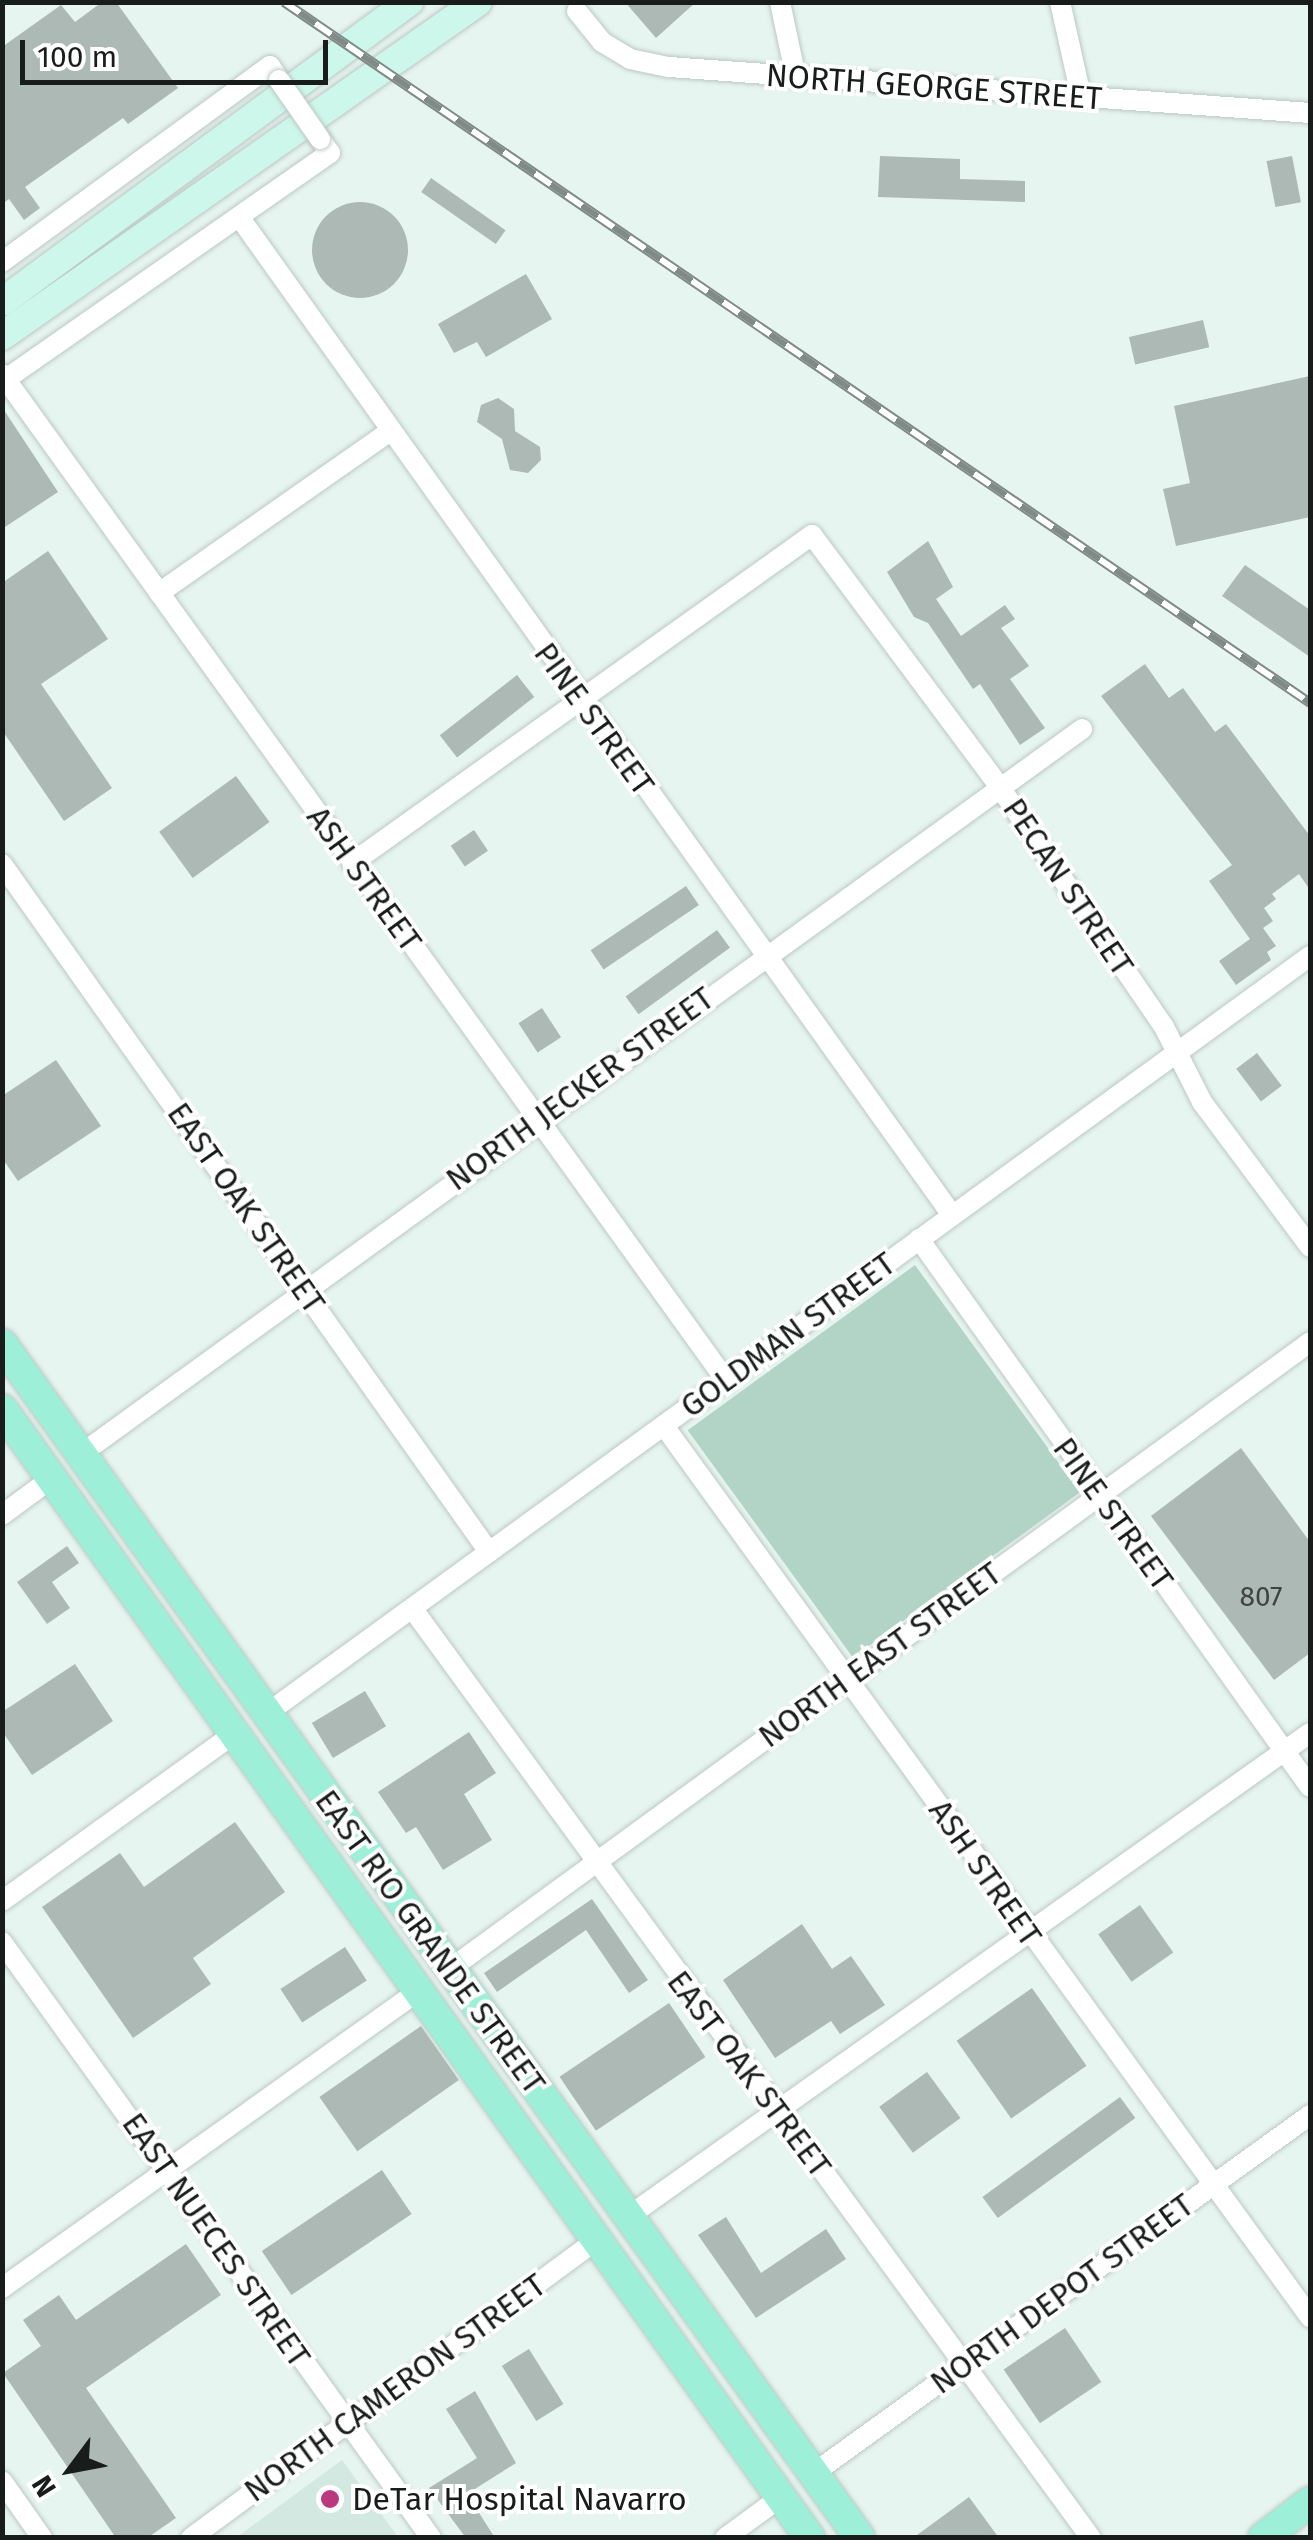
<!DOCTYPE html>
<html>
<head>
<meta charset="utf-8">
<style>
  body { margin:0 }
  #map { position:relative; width:1313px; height:2540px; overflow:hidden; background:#e7f5f0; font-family:"Fira Sans",sans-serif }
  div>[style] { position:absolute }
  .built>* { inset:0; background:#d2e8e0 }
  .green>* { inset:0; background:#b2d4c7; transform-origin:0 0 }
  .building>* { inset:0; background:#acb9b4; transform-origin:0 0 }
  .round { border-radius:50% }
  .roads { filter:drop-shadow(0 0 2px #bbc8c3) drop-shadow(0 0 2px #bbc8c3) }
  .street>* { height:20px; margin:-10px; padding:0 10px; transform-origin:10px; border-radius:10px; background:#fff }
  .secondary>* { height:28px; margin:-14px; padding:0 14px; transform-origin:14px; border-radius:14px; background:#cef7eb }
  .primary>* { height:30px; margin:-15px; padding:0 15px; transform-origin:15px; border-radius:15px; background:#9defd7 }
  .rail>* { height:10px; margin-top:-5px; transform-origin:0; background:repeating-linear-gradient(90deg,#fff 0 19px,#808a86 0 38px); box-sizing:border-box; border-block:2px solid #808a86 }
  .bridges { filter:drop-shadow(0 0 2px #bbc8c3) drop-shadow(0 0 2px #bbc8c3) }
  .street-bridge>* { height:20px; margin:-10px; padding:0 10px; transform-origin:10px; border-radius:10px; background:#fff }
  .dots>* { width:28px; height:28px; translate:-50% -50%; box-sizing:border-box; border:5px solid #fff; border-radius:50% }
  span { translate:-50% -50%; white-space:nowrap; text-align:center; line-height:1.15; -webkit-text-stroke:8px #fff; paint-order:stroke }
  .number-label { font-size:28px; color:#3d4441 }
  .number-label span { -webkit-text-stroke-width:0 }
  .street-label { font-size:32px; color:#181d1b }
  .poi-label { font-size:32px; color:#181d1b }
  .left { translate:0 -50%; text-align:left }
  .frame { position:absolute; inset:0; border:5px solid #181d1b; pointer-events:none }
  .north { position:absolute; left:20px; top:2420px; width:100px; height:100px; -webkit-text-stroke:8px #fff; paint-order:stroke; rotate:238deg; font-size:28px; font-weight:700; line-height:40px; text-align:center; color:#181d1b }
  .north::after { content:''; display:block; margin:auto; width:35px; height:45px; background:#181d1b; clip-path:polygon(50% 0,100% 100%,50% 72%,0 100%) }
  .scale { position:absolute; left:20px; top:40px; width:308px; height:45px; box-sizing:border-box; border:5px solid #181d1b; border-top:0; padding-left:12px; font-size:30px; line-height:35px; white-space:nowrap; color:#181d1b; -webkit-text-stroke:8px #fff; paint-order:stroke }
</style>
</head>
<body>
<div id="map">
  <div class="built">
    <i style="clip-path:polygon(342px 2460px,398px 2537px,237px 2537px)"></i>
  </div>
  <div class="green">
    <i style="left:915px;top:1265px;width:281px;height:281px;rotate:54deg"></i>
  </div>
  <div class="building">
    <i style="clip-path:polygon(102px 2px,116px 2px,178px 88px,128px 124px,123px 118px,25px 187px,40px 208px,24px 220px,9px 199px,2px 204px,2px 47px,61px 5px,75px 22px)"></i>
    <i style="clip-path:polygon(625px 2px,696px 2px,656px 38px)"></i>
    <i style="clip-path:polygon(880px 156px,960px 159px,960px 179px,1025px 181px,1025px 202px,878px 197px)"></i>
    <i style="left:1292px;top:156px;width:47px;height:26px;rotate:79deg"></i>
    <i style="left:431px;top:178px;width:91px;height:17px;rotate:35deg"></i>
    <i class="round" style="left:312px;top:202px;width:96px;height:96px"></i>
    <i style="clip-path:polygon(526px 274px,552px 319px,486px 357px,477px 342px,454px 353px,438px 324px)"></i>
    <i style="left:1203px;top:320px;width:28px;height:76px;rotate:77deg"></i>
    <i style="clip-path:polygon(1310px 376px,1310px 517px,1176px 546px,1163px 489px,1190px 483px,1174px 406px)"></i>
    <i style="clip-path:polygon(498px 398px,514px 409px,515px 431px,540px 447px,541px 460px,528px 473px,510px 470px,502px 439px,477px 422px,481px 405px)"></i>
    <i style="clip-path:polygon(2px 407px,58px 492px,2px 529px)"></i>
    <i style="clip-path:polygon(928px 541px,953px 587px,936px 599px,961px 636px,1005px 605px,1015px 619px,1001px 628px,1029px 666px,1010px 679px,1045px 728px,1020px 745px,980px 684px,973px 689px,928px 623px,914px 617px,887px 572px)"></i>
    <i style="clip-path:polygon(48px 551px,108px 639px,41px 684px,112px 788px,64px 821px,2px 730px,2px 583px)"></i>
    <i style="clip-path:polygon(1245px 565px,1310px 610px,1310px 657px,1222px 596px)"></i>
    <i style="clip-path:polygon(1145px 664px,1169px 698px,1183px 688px,1215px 732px,1226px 724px,1310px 836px,1310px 890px,1299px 874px,1272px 894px,1276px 899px,1264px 908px,1273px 921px,1263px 928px,1276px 946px,1267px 952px,1271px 960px,1236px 985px,1219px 961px,1250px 939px,1209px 881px,1232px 865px,1101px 696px)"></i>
    <i style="left:517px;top:675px;width:28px;height:98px;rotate:52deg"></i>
    <i style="left:236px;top:776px;width:57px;height:95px;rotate:54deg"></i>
    <i style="left:474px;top:830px;width:25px;height:28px;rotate:56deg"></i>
    <i style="left:686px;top:886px;width:23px;height:115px;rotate:56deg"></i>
    <i style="left:717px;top:930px;width:22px;height:113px;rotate:54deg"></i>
    <i style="left:542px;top:1008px;width:35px;height:28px;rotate:57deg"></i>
    <i style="left:1257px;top:1053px;width:41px;height:26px;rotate:53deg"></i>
    <i style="clip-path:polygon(56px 1060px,101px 1126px,18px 1181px,2px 1158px,2px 1096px)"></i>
    <i style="clip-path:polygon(1241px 1448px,1310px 1542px,1310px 1653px,1274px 1680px,1151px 1516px)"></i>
    <i style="clip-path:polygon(67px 1546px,79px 1563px,52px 1582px,70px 1608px,47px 1624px,17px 1582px)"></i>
    <i style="clip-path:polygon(75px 1664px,113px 1721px,32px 1775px,2px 1731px,2px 1712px)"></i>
    <i style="left:365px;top:1691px;width:41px;height:62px;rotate:59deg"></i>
    <i style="clip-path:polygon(469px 1732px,496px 1773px,464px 1794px,492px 1840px,443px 1870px,416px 1827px,406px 1833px,378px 1792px)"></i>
    <i style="clip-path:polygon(235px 1822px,285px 1892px,193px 1958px,211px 1984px,133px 2038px,42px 1907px,120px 1853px,144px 1887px)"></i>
    <i style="clip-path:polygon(592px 1899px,648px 1980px,629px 1993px,586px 1930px,497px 1992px,484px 1973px)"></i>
    <i style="left:1140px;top:1905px;width:58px;height:51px;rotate:55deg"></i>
    <i style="clip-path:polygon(802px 1924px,832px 1969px,851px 1956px,885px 2005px,840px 2034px,831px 2021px,775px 2058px,723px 1980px)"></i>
    <i style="left:345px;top:1947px;width:40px;height:77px;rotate:57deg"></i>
    <i style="left:1032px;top:1988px;width:95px;height:92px;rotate:55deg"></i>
    <i style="left:669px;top:2003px;width:65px;height:132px;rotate:56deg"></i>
    <i style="left:421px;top:2026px;width:66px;height:124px;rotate:55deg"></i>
    <i style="left:927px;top:2072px;width:57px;height:59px;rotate:54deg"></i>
    <i style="left:1120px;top:2097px;width:26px;height:170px;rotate:54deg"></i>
    <i style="left:382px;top:2170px;width:53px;height:145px;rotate:56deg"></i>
    <i style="clip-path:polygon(726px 2217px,761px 2273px,826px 2229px,846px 2259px,756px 2318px,698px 2235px)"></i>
    <i style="clip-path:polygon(186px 2244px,221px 2295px,86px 2388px,176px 2518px,147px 2538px,116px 2538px,3px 2373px,41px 2346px,23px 2320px,59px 2295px,76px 2320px)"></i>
    <i style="left:1065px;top:2328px;width:65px;height:74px;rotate:56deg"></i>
    <i style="left:529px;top:2349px;width:65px;height:32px;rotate:58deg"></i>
    <i style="clip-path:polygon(475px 2391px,516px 2463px,467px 2494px,495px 2538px,466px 2538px,429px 2488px,477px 2458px,446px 2409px)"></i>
    <i style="clip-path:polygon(969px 2497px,999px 2538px,913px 2538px)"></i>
  </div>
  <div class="roads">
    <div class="street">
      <i style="left:780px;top:2px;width:78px;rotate:78.1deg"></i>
      <i style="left:1060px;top:2px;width:96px;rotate:77.4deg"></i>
      <i style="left:577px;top:11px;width:40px;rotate:51deg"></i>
      <i style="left:602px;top:42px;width:33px;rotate:31deg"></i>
      <i style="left:630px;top:59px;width:40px;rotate:12deg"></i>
      <i style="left:669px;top:67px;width:643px;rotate:4.1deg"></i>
      <i style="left:240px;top:218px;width:1225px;rotate:54.47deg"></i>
      <i style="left:2px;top:262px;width:332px;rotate:-36.2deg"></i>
      <i style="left:270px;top:66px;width:17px;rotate:57deg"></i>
      <i style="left:2px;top:374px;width:1242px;rotate:54.27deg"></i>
      <i style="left:6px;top:379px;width:395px;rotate:-34.9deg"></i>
      <i style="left:330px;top:153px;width:17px;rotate:-126deg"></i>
      <i style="left:159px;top:593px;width:281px;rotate:-35deg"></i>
      <i style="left:352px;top:863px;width:565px;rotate:-35.49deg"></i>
      <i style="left:812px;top:535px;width:313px;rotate:53.3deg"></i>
      <i style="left:999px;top:786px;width:292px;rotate:55.6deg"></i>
      <i style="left:1164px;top:1027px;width:84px;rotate:63.1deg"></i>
      <i style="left:1202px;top:1102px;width:181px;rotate:53.3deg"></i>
      <i style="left:2px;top:864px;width:843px;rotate:54.71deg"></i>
      <i style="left:919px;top:1239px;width:673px;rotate:54.49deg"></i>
      <i style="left:664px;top:1426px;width:1101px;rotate:54.06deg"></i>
      <i style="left:81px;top:1454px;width:1236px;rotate:-35.91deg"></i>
      <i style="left:2px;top:1515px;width:62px;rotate:-36.5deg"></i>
      <i style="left:412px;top:1608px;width:1151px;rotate:53.87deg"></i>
      <i style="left:266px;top:1714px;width:1290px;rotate:-35.98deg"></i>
      <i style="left:2px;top:1901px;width:287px;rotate:-35.8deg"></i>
      <i style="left:2px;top:1942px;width:734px;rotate:54.25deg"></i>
      <i style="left:450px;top:1969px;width:1064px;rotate:-36.09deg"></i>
      <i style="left:629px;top:2216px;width:835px;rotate:-35.35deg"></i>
      <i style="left:2px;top:2288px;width:513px;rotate:-35.49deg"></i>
      <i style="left:814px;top:2473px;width:612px;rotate:-35.82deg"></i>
      <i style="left:2px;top:2481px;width:70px;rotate:54.9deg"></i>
      <i style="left:191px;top:2538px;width:505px;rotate:-36.3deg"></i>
      <i style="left:725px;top:2538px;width:69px;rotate:-36.2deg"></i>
    </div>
    <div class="secondary">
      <i style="left:2px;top:302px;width:506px;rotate:-36.39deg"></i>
      <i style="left:2px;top:336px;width:581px;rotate:-35.06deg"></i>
    </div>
    <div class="primary">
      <i style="left:2px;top:1344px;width:1470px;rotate:54.3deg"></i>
      <i style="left:2px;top:1409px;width:1388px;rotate:54.41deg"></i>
      <i style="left:1263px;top:2538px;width:59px;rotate:-37.5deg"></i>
    </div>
  </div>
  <div class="rail">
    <i style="left:284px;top:2px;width:1243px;rotate:34.34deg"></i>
  </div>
  <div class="bridges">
    <div class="street-bridge">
      <i style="left:279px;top:80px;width:72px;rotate:55.2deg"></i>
    </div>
  </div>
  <div class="dots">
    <i style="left:330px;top:2499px;background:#ba387f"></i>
  </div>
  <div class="number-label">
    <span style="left:1261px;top:1597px">807</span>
  </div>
  <div class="street-label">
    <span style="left:934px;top:87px;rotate:4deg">NORTH GEORGE STREET</span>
    <span style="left:594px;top:719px;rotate:54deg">PINE STREET</span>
    <span style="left:364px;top:879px;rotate:54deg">ASH STREET</span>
    <span style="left:1068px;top:887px;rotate:56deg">PECAN STREET</span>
    <span style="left:580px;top:1089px;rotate:-36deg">NORTH JECKER STREET</span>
    <span style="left:246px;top:1208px;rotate:55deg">EAST OAK STREET</span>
    <span style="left:788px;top:1335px;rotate:-36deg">GOLDMAN STREET</span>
    <span style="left:1113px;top:1514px;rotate:54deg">PINE STREET</span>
    <span style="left:880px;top:1655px;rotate:-36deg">NORTH EAST STREET</span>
    <span style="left:985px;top:1873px;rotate:55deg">ASH STREET</span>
    <span style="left:430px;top:1942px;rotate:54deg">EAST RIO GRANDE STREET</span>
    <span style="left:749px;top:2074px;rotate:53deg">EAST OAK STREET</span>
    <span style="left:216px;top:2240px;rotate:55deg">EAST NUECES STREET</span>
    <span style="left:1062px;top:2294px;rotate:-36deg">NORTH DEPOT STREET</span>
    <span style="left:395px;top:2388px;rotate:-36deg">NORTH CAMERON STREET</span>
  </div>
  <div class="poi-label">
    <span class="left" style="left:352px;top:2499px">DeTar Hospital Navarro</span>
  </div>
  <div class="frame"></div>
  <div class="north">N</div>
  <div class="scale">100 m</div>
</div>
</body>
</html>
